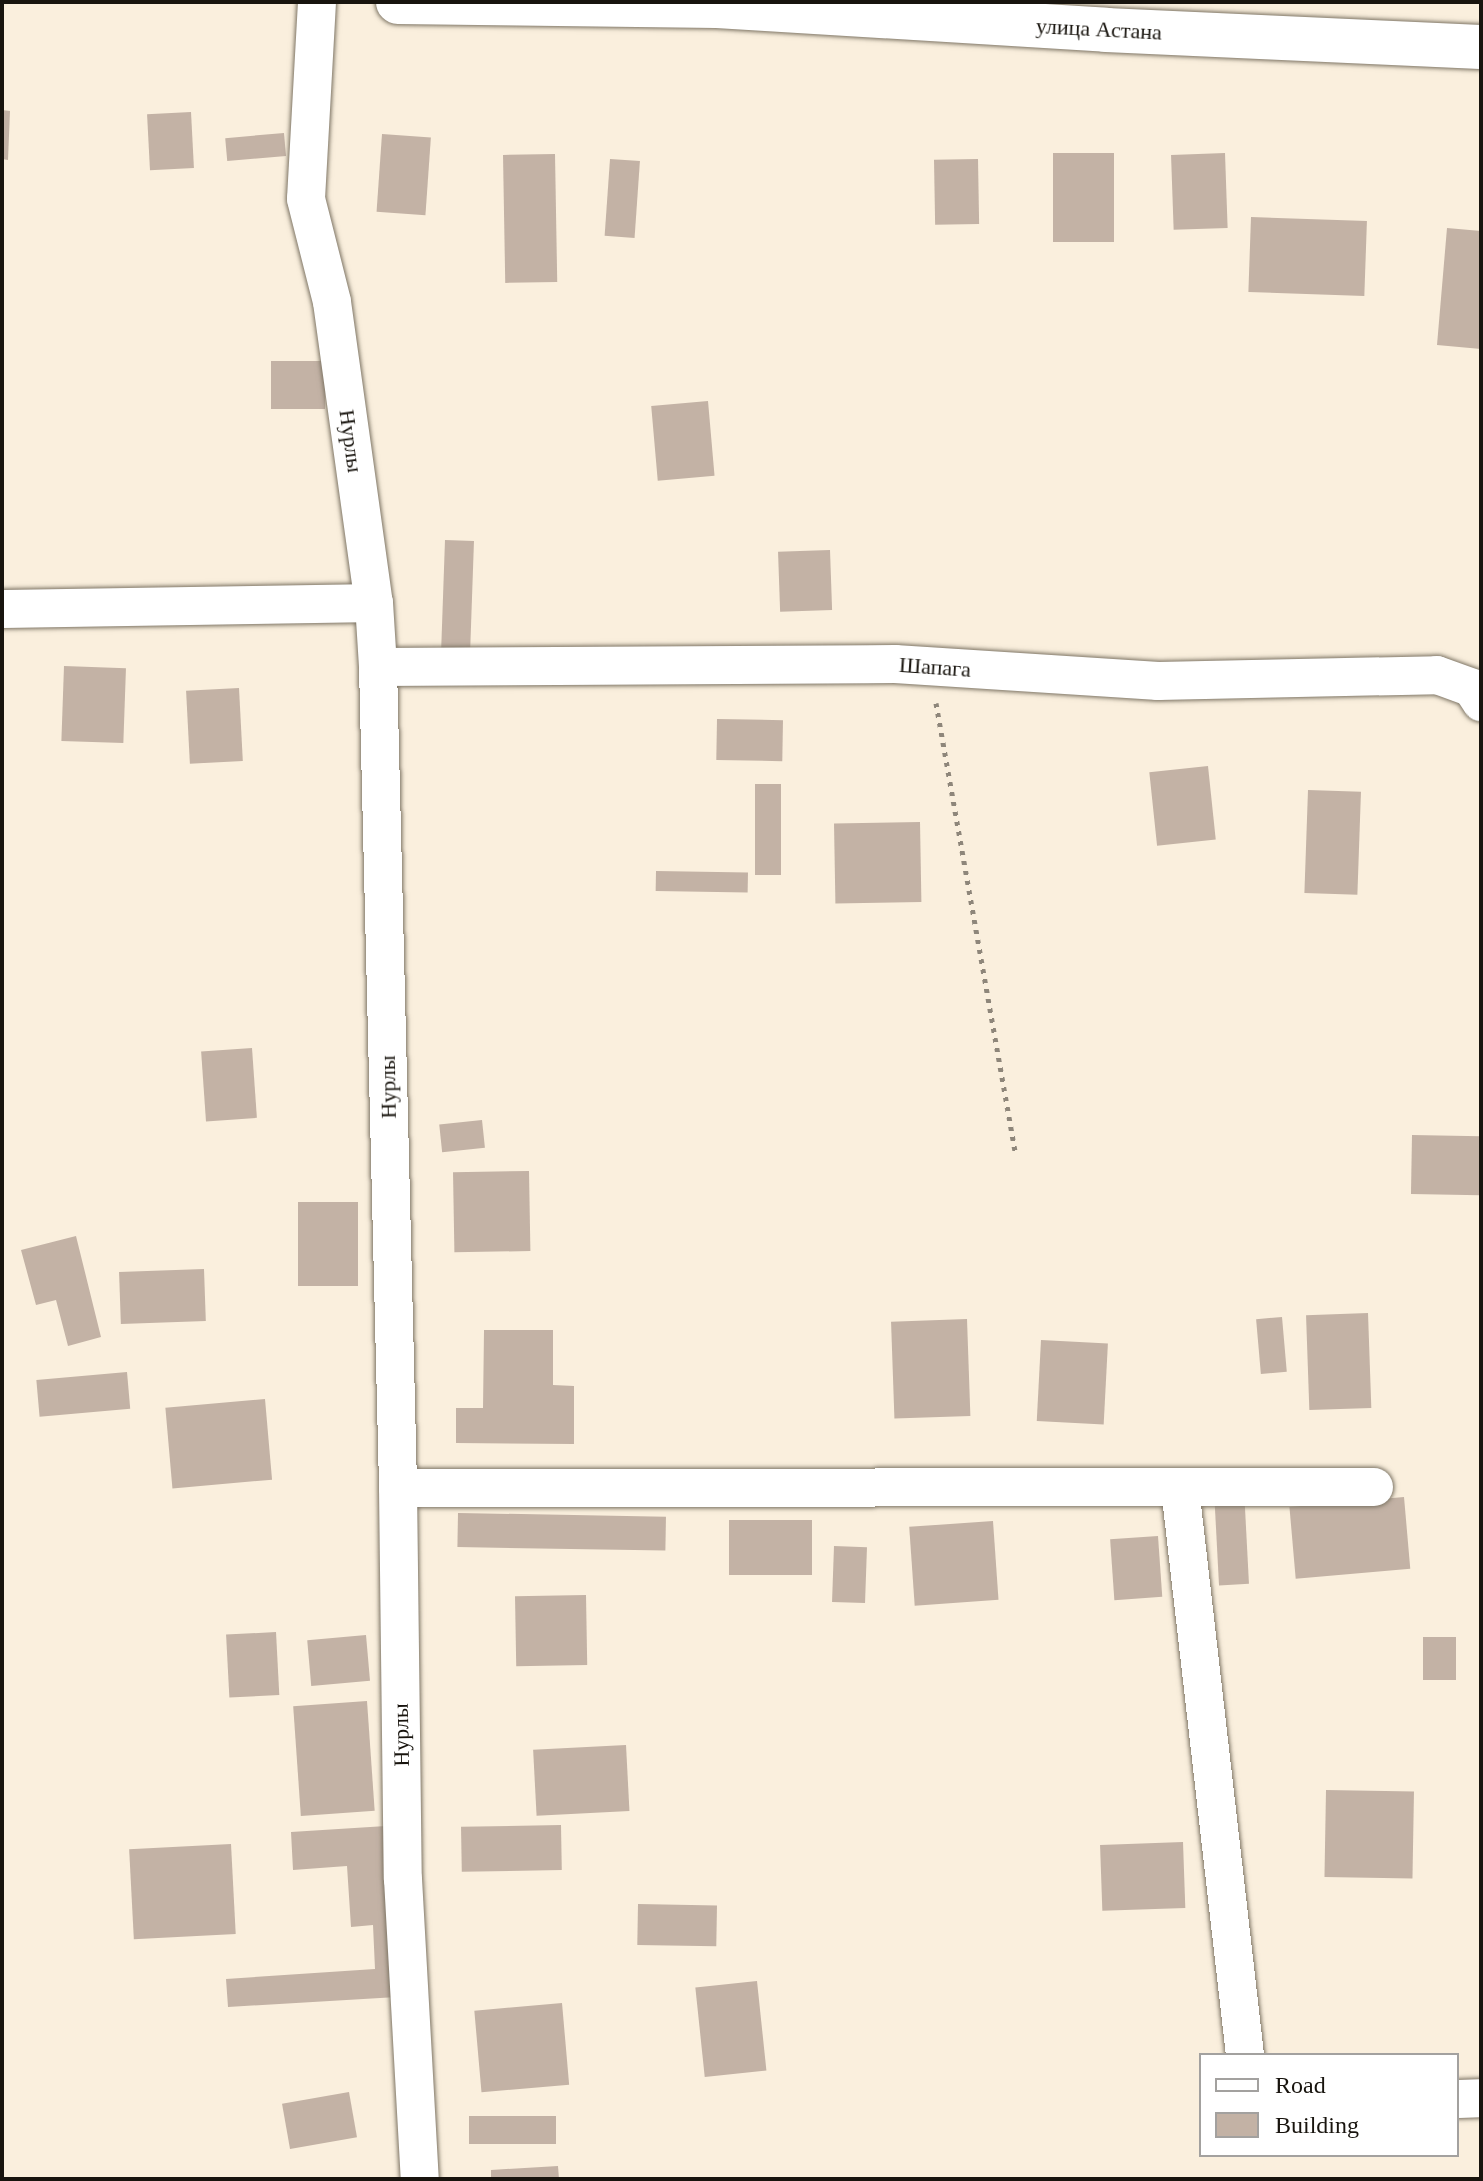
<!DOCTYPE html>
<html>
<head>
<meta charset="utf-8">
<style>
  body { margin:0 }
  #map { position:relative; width:1483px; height:2181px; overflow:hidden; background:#faefdd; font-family:"Times New Roman",serif }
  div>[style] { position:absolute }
  .building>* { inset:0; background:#c3b2a5; transform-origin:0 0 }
  .path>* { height:5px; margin-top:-2.5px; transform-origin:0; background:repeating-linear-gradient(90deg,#8e867a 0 4px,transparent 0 10px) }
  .roads { filter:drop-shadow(0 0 2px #7f7666) drop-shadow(0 0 2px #7f7666) }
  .street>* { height:38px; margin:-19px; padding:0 19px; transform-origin:19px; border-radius:19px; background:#fff }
  .secondary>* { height:44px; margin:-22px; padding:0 22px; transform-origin:22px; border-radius:22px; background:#fff }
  span { translate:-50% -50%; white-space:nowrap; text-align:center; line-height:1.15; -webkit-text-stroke:7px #fff; paint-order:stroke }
  .street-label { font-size:22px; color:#18140e }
  .frame { position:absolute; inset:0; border:4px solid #18140e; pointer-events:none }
  .legend { position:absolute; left:1199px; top:2053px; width:260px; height:104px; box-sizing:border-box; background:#fff; border:2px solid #a3a19f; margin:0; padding:10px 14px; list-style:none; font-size:24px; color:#18140e }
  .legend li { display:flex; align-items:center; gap:16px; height:40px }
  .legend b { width:40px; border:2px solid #a3a19f }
</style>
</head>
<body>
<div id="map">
  <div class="building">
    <i style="clip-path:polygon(2px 110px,10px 111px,8px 160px,2px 159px)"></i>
    <i style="left:191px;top:112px;width:56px;height:44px;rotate:87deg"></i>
    <i style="left:284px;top:133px;width:23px;height:59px;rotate:85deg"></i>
    <i style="left:382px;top:134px;width:49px;height:78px;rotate:4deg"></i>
    <i style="left:1053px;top:153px;width:61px;height:89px"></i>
    <i style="left:1225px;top:153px;width:75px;height:54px;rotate:88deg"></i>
    <i style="left:555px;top:154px;width:128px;height:52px;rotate:89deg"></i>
    <i style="left:610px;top:159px;width:30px;height:77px;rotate:4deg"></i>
    <i style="left:978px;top:159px;width:65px;height:44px;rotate:89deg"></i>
    <i style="left:1251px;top:217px;width:116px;height:75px;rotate:2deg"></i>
    <i style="clip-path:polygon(1447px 228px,1481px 231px,1481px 349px,1437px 345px)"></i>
    <i style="left:271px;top:361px;width:54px;height:48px"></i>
    <i style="left:708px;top:401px;width:75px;height:57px;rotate:85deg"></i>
    <i style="left:445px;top:540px;width:29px;height:112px;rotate:2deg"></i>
    <i style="left:830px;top:550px;width:60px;height:52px;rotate:88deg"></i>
    <i style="left:64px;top:666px;width:62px;height:75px;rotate:2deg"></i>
    <i style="left:239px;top:688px;width:73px;height:53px;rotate:87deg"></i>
    <i style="left:717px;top:719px;width:66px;height:41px;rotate:1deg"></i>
    <i style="left:1208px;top:766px;width:74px;height:59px;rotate:84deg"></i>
    <i style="left:755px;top:784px;width:26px;height:91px"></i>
    <i style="left:1308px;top:790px;width:53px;height:103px;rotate:2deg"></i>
    <i style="left:920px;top:822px;width:80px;height:86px;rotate:89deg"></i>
    <i style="left:656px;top:871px;width:92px;height:20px;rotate:1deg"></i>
    <i style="left:252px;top:1048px;width:70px;height:51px;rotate:86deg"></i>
    <i style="left:482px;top:1120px;width:28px;height:43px;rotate:84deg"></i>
    <i style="left:1412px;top:1135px;width:69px;height:59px;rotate:1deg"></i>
    <i style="left:529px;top:1171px;width:80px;height:76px;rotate:89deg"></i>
    <i style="left:298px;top:1202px;width:60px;height:84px"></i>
    <i style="clip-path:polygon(76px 1236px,101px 1337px,68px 1346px,56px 1300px,36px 1305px,21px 1250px)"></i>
    <i style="left:204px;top:1269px;width:52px;height:85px;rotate:88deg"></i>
    <i style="left:1368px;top:1313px;width:95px;height:62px;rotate:88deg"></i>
    <i style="left:1282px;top:1317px;width:55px;height:26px;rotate:85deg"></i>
    <i style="left:967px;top:1319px;width:97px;height:76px;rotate:88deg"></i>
    <i style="clip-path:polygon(484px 1330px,553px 1330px,553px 1385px,574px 1386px,574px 1444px,456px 1443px,456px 1408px,483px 1408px)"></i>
    <i style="left:1041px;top:1340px;width:67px;height:81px;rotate:3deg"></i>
    <i style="left:127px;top:1372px;width:37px;height:91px;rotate:85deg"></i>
    <i style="left:265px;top:1399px;width:81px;height:100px;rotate:85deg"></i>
    <i style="left:1244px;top:1489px;width:95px;height:30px;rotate:87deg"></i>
    <i style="left:1404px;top:1497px;width:72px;height:115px;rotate:85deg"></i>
    <i style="left:458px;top:1513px;width:208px;height:34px;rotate:1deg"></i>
    <i style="left:729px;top:1520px;width:83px;height:55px"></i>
    <i style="left:993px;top:1521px;width:79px;height:84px;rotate:86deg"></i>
    <i style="left:1158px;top:1536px;width:61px;height:48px;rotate:86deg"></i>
    <i style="left:834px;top:1546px;width:33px;height:56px;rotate:2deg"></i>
    <i style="left:586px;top:1595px;width:70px;height:71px;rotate:89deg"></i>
    <i style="left:276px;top:1632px;width:63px;height:50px;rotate:87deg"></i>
    <i style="left:366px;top:1635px;width:46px;height:59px;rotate:85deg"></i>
    <i style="left:1423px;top:1637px;width:33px;height:43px"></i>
    <i style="left:367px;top:1701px;width:110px;height:74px;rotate:86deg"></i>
    <i style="left:626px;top:1745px;width:66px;height:93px;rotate:87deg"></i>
    <i style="left:1326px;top:1790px;width:88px;height:87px;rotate:1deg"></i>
    <i style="left:561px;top:1825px;width:45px;height:100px;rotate:89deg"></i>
    <i style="clip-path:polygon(386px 1826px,397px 1997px,228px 2007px,226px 1979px,375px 1969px,373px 1925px,351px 1927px,347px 1866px,293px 1870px,291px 1832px)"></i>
    <i style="left:1183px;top:1842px;width:66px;height:83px;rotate:88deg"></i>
    <i style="left:231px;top:1844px;width:90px;height:102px;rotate:87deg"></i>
    <i style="left:638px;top:1904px;width:79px;height:41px;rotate:1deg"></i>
    <i style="left:757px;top:1981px;width:90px;height:62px;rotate:84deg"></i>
    <i style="left:562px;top:2003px;width:82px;height:88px;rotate:85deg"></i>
    <i style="left:349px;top:2092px;width:46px;height:68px;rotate:80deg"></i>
    <i style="left:556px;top:2116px;width:28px;height:87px;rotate:90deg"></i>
    <i style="clip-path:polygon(558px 2166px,559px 2179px,491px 2179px,491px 2170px)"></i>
  </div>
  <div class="path">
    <i style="left:936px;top:703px;width:457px;rotate:80deg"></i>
  </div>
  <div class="roads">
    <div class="street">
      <i style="left:317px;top:2px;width:197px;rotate:93.2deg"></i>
      <i style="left:306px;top:199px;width:106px;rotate:75.8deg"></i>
      <i style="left:332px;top:302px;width:304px;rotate:82.1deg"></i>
      <i style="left:374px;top:603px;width:64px;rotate:86.4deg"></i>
      <i style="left:378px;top:667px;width:821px;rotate:88.6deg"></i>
      <i style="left:398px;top:1488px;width:391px;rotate:89.3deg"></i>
      <i style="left:403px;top:1879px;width:300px;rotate:86.8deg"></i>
      <i style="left:2px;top:609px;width:372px;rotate:-0.9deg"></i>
      <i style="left:378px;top:667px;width:517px;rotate:-0.33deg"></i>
      <i style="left:895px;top:664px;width:264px;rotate:3.7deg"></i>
      <i style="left:1158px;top:681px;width:279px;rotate:-1.2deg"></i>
      <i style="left:1437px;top:675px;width:37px;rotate:20deg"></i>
      <i style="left:1472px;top:688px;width:17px;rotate:57deg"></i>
      <i style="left:398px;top:1488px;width:976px;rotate:-0.06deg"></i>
      <i style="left:1180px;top:1488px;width:571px;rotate:83.46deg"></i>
      <i style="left:1457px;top:2099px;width:24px;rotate:-2deg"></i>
    </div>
    <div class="secondary">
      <i style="left:398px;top:2px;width:319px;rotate:0.7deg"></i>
      <i style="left:717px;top:6px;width:390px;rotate:3.5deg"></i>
      <i style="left:1106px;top:30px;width:375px;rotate:2.6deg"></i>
    </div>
  </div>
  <div class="street-label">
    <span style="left:1099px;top:29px;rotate:3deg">улица Астана</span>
    <span style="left:351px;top:441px;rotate:82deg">Нурлы</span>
    <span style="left:935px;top:667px;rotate:4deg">Шапага</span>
    <span style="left:388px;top:1087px;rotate:-91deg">Нурлы</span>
    <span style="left:401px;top:1735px;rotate:-91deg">Нурлы</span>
  </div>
  <div class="frame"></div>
  <ul class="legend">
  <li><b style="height:10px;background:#fff"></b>Road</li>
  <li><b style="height:22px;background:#c3b2a5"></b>Building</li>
  </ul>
</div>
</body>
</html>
